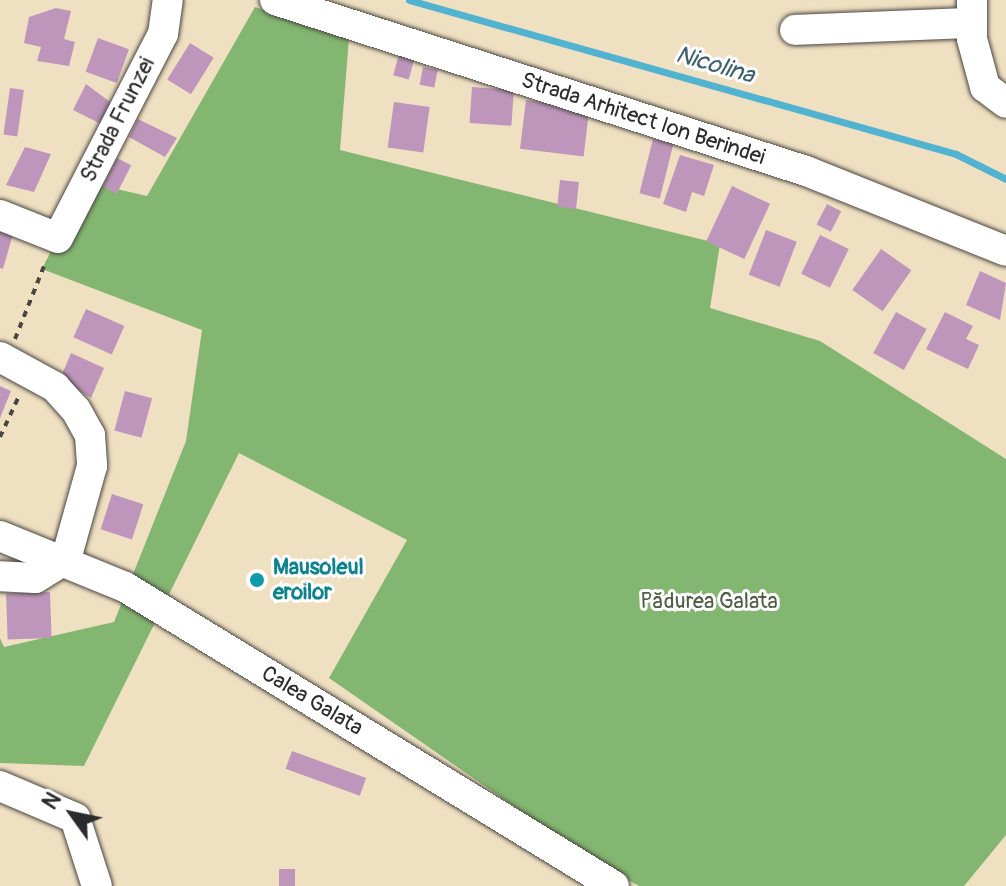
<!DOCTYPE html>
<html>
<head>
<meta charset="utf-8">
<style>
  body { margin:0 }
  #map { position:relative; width:1006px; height:886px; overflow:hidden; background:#f0e0c2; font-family:Pangolin,sans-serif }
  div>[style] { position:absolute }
  .forest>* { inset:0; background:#83b670 }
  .stream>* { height:7px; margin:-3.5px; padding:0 3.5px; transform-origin:3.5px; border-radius:3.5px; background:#52b3d1 }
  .building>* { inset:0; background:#be96bb; transform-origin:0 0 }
  .path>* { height:4px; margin-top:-2px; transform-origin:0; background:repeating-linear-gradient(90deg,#494642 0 6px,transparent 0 12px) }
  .roads { filter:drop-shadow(0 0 2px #494642) drop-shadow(0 0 2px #494642) }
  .minor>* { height:30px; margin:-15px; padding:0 15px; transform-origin:15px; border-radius:15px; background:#fff }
  .dots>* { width:22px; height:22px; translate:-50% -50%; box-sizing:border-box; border:4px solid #fff; border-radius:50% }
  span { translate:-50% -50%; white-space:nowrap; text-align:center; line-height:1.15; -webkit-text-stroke:6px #fff; paint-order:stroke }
  .street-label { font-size:22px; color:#2b2b2b }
  .culture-label { font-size:22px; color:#0d838f; font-weight:700 }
  .left { translate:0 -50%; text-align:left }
  .park-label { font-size:22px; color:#4f5e45 }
  .water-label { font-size:24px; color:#3b616d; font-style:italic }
  .north { position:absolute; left:32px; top:774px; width:80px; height:80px; -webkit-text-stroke:6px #fff; paint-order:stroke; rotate:303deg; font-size:22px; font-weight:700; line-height:32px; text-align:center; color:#2b2b2b }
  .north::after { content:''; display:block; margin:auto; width:28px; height:36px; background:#2b2b2b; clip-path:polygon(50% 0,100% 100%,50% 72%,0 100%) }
</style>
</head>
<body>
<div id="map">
  <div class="forest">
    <i style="clip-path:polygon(255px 7px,349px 38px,340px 150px,720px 244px,710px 308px,820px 341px,1006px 459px,1006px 835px,964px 886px,639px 886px,593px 861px,329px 678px,407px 540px,239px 453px,84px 766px,0 763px,0 638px,4px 647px,114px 622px,186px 441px,202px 330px,42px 269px,86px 182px,147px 196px)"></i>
  </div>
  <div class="stream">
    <i style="left:409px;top:0;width:568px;rotate:15.72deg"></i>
    <i style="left:956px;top:154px;width:56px;rotate:26.6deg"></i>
  </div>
  <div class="building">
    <i style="clip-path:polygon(56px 8px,71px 11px,64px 39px,75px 42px,69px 66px,37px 61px,41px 47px,24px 43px,29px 17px)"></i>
    <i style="left:98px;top:38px;width:33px;height:36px;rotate:20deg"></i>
    <i style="left:190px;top:43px;width:28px;height:43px;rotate:32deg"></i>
    <i style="left:399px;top:54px;width:16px;height:22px;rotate:15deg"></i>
    <i style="left:423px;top:67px;width:15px;height:18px;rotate:11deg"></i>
    <i style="clip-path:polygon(86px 84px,117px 107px,107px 127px,73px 110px)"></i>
    <i style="left:472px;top:87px;width:42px;height:36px;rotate:4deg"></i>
    <i style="left:10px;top:88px;width:14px;height:47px;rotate:8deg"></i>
    <i style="left:526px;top:100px;width:64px;height:49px;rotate:7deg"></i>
    <i style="left:394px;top:102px;width:36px;height:46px;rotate:8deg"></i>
    <i style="clip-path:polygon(138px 119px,177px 138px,165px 157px,129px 137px)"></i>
    <i style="left:653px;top:139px;width:21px;height:56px;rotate:14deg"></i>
    <i style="clip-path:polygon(25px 147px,51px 154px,34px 192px,6px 185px)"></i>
    <i style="clip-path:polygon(680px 155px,714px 165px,704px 196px,692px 192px,686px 212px,663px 204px)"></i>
    <i style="left:117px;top:158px;width:16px;height:32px;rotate:27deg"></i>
    <i style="left:560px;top:180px;width:19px;height:27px;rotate:6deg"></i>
    <i style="left:732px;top:186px;width:42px;height:61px;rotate:25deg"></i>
    <i style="left:827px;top:204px;width:16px;height:23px;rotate:27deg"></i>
    <i style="clip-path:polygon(0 230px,13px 234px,3px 269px,0 268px)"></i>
    <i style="left:766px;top:230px;width:33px;height:48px;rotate:21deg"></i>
    <i style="left:820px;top:235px;width:32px;height:43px;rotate:26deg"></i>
    <i style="left:881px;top:249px;width:37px;height:50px;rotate:35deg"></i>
    <i style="clip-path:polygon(980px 271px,1006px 283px,1000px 320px,966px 305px)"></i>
    <i style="left:86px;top:309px;width:42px;height:31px;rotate:24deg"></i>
    <i style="left:896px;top:312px;width:35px;height:47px;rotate:29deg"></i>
    <i style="clip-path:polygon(945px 312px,973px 326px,966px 339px,979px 345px,968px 369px,926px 349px)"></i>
    <i style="clip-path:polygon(71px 353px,104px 368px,91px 398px,60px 379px)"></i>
    <i style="clip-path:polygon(0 386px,11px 391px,0 418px)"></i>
    <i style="left:125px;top:391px;width:28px;height:41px;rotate:15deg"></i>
    <i style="left:112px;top:494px;width:33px;height:37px;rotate:18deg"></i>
    <i style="left:50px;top:592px;width:46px;height:44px;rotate:88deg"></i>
    <i style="left:292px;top:751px;width:79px;height:19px;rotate:20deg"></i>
    <i style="left:279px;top:869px;width:16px;height:17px"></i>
  </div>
  <div class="path">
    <i style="left:15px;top:339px;width:84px;rotate:-68.3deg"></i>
    <i style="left:0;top:437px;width:45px;rotate:-65.1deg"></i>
  </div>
  <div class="roads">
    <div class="minor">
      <i style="left:275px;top:0;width:558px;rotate:17.85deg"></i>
      <i style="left:806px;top:171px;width:215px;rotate:21.8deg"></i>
      <i style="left:972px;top:0;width:39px;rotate:90deg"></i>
      <i style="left:972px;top:39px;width:50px;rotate:74.8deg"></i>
      <i style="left:985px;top:87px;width:26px;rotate:37deg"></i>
      <i style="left:795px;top:30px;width:177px;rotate:-2.3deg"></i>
      <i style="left:0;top:215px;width:62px;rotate:21.6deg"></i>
      <i style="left:58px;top:238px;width:229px;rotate:-62.8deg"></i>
      <i style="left:163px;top:34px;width:34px;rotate:-82deg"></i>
      <i style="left:0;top:357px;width:63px;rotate:28.6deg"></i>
      <i style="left:55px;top:387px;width:31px;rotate:48deg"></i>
      <i style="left:76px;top:410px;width:29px;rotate:61deg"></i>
      <i style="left:90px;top:435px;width:31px;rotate:86deg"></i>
      <i style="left:92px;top:466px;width:97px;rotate:105.6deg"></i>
      <i style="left:66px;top:559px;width:36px;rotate:148deg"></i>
      <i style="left:35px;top:578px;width:35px;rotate:-177deg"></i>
      <i style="left:0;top:536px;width:135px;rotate:22.2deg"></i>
      <i style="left:125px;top:587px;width:573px;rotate:31.44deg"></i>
      <i style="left:0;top:786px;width:82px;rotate:23.1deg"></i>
      <i style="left:75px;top:818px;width:71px;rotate:72.1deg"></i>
    </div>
  </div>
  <div class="dots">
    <i style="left:257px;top:580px;background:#0f9aa8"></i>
  </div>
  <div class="street-label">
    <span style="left:643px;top:119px;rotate:18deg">Strada Arhitect Ion Berindei</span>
    <span style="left:118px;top:120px;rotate:-63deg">Strada Frunzei</span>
    <span style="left:312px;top:701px;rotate:31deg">Calea Galata</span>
  </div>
  <div class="culture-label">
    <span class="left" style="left:273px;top:580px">Mausoleul<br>eroilor</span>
  </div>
  <div class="park-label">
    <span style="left:709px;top:602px">Pădurea Galata</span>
  </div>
  <div class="water-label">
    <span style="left:715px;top:65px;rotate:16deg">Nicolina</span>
  </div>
  <div class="north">N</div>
</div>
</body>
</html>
